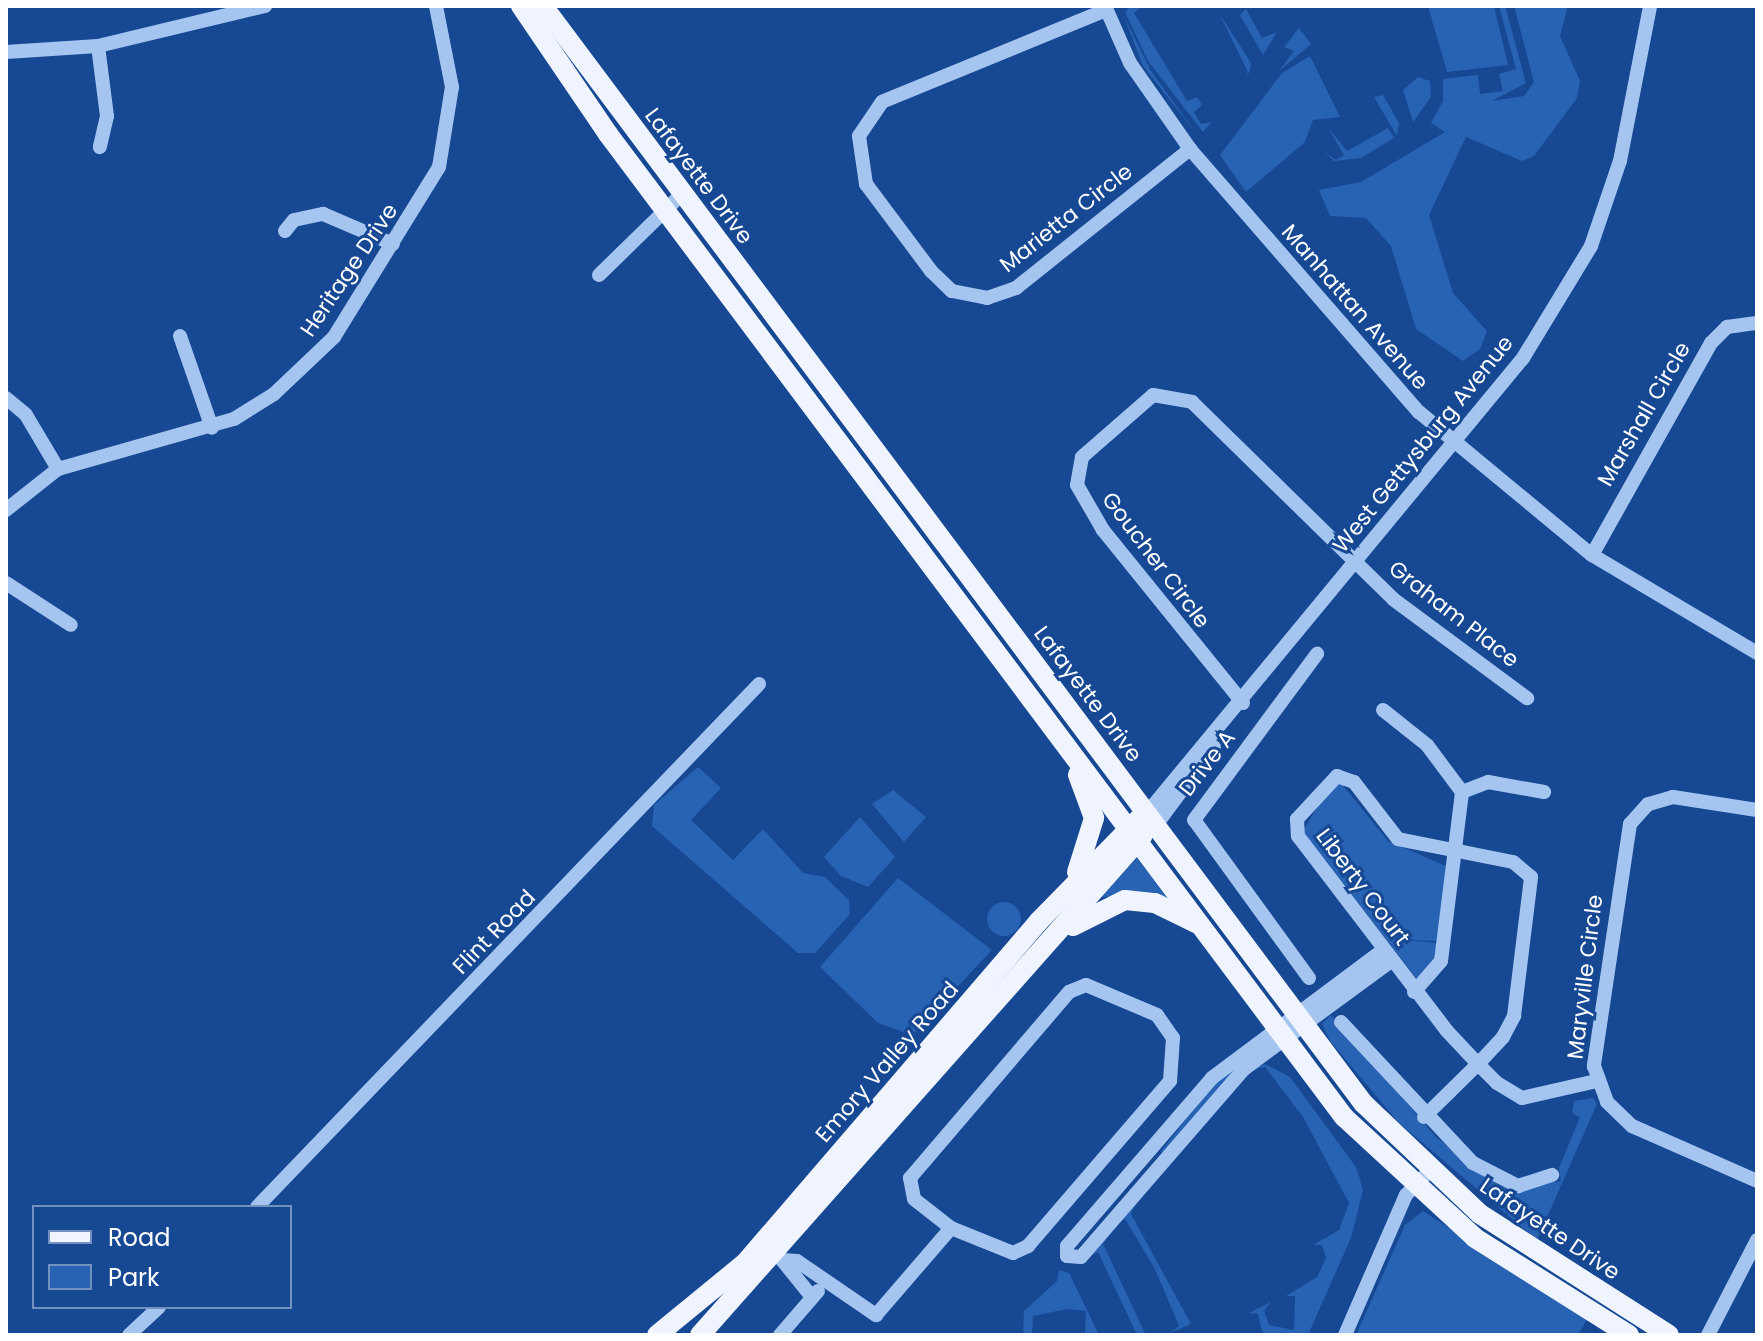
<!DOCTYPE html>
<html>
<head>
<meta charset="utf-8">
<style>
  body { margin:0 }
  #map { position:relative; width:1763px; height:1341px; overflow:hidden; background:#164893; font-family:Poppins,sans-serif }
  div>[style] { position:absolute }
  .green>* { inset:0; background:#2862b2 }
  .round { border-radius:50% }
  .minor>* { height:14px; margin:-7px; padding:0 7px; transform-origin:7px; border-radius:7px; background:#a5c5f1 }
  .major>* { height:20px; margin:-10px; padding:0 10px; transform-origin:10px; border-radius:10px; background:#eff4ff }
  span { translate:-50% -50%; white-space:nowrap; text-align:center; line-height:1.15; -webkit-text-stroke:6px #164893; paint-order:stroke }
  .street-label { font-size:22px; color:#fff }
  .frame { position:absolute; inset:0; border:8px solid #fff; pointer-events:none }
  .legend { position:absolute; left:32px; top:1205px; width:260px; height:104px; box-sizing:border-box; background:#164893; border:2px solid #7391be; margin:0; padding:10px 14px; list-style:none; font-size:24px; color:#fff }
  .legend li { display:flex; align-items:center; gap:16px; height:40px }
  .legend b { width:40px; border:2px solid #7391be }
</style>
</head>
<body>
<div id="map">
  <div class="green">
    <i style="clip-path:polygon(1131px 6px,1142px 6px,1134px 13px,1187px 101px,1197px 97px,1202px 105px,1194px 112px,1201px 124px,1212px 122px,1203px 132px,1148px 61px,1125px 12px)"></i>
    <i style="clip-path:polygon(1428px 6px,1494px 6px,1508px 65px,1447px 72px)"></i>
    <i style="clip-path:polygon(1499px 6px,1505px 6px,1526px 83px,1492px 101px,1524px 96px,1534px 82px,1514px 6px,1568px 6px,1560px 36px,1580px 81px,1577px 98px,1534px 156px,1522px 161px,1466px 137px,1429px 215px,1453px 293px,1487px 331px,1480px 349px,1463px 361px,1416px 329px,1391px 246px,1366px 218px,1330px 216px,1319px 190px,1361px 182px,1445px 132px,1431px 123px,1443px 101px,1443px 79px,1478px 75px,1480px 94px,1503px 91px,1499px 74px,1516px 69px)"></i>
    <i style="clip-path:polygon(1246px 9px,1262px 38px,1277px 32px,1263px 55px,1240px 15px)"></i>
    <i style="clip-path:polygon(1219px 13px,1251px 63px,1250px 71px,1244px 79px,1248px 72px)"></i>
    <i style="clip-path:polygon(1123px 14px,1151px 71px,1196px 133px,1143px 66px)"></i>
    <i style="clip-path:polygon(1299px 28px,1311px 44px,1279px 71px,1294px 51px,1284px 47px)"></i>
    <i style="clip-path:polygon(1310px 56px,1340px 117px,1313px 120px,1305px 142px,1246px 192px,1220px 155px,1282px 73px)"></i>
    <i style="clip-path:polygon(1418px 77px,1430px 81px,1431px 97px,1413px 122px,1403px 90px)"></i>
    <i style="clip-path:polygon(1383px 95px,1399px 123px,1397px 136px,1374px 97px)"></i>
    <i style="clip-path:polygon(1328px 127px,1347px 151px,1388px 128px,1394px 138px,1361px 158px,1334px 161px,1324px 152px,1336px 160px,1344px 155px)"></i>
    <i style="clip-path:polygon(698px 767px,721px 788px,691px 820px,733px 860px,763px 829px,803px 873px,825px 877px,849px 900px,850px 914px,815px 953px,798px 953px,652px 826px,654px 805px)"></i>
    <i style="clip-path:polygon(1341px 783px,1388px 841px,1446px 866px,1439px 941px,1404px 940px,1438px 943px,1434px 964px,1417px 979px,1303px 831px,1329px 787px)"></i>
    <i style="clip-path:polygon(893px 790px,926px 817px,904px 842px,872px 804px)"></i>
    <i style="clip-path:polygon(860px 817px,895px 857px,868px 887px,841px 876px,824px 857px)"></i>
    <i style="clip-path:polygon(1137px 858px,1167px 898px,1103px 897px,1103px 895px)"></i>
    <i style="clip-path:polygon(898px 878px,992px 950px,912px 1035px,878px 1023px,820px 967px)"></i>
    <i class="round" style="left:987px;top:902px;width:34px;height:34px"></i>
    <i style="clip-path:polygon(1331px 1015px,1436px 1137px,1502px 1187px,1561px 1181px,1559px 1168px,1580px 1117px,1572px 1113px,1574px 1101px,1593px 1098px,1597px 1104px,1537px 1240px,1398px 1122px,1330px 1041px,1322px 1024px)"></i>
    <i style="clip-path:polygon(1244px 1063px,1163px 1152px,1161px 1151px,1218px 1079px)"></i>
    <i style="clip-path:polygon(1265px 1064px,1290px 1077px,1356px 1167px,1363px 1190px,1351px 1238px,1308px 1335px,1263px 1335px,1258px 1314px,1249px 1313px,1271px 1302px,1264px 1311px,1269px 1325px,1294px 1330px,1295px 1296px,1286px 1296px,1317px 1277px,1326px 1258px,1322px 1245px,1313px 1245px,1339px 1230px,1349px 1203px,1303px 1117px,1265px 1067px,1254px 1069px)"></i>
    <i style="clip-path:polygon(1136px 1204px,1131px 1214px,1191px 1324px,1170px 1333px,1179px 1326px,1155px 1269px,1125px 1219px,1117px 1224px)"></i>
    <i style="clip-path:polygon(1423px 1211px,1587px 1319px,1578px 1335px,1356px 1335px,1405px 1225px)"></i>
    <i style="clip-path:polygon(1109px 1236px,1103px 1244px,1146px 1335px,1137px 1335px,1098px 1252px,1091px 1255px)"></i>
    <i style="clip-path:polygon(1059px 1270px,1069px 1273px,1099px 1335px,1085px 1335px,1086px 1311px,1067px 1309px,1033px 1316px,1032px 1335px,1023px 1335px,1024px 1311px,1057px 1281px)"></i>
  </div>
  <div class="minor">
    <i style="left:1105px;top:6px;width:62px;rotate:66.3deg"></i>
    <i style="left:1130px;top:63px;width:105px;rotate:55.1deg"></i>
    <i style="left:1190px;top:149px;width:349px;rotate:49deg"></i>
    <i style="left:1419px;top:412px;width:224px;rotate:39.6deg"></i>
    <i style="left:1592px;top:555px;width:192px;rotate:30.7deg"></i>
    <i style="left:1106px;top:10px;width:242px;rotate:157.7deg"></i>
    <i style="left:882px;top:102px;width:41px;rotate:124.1deg"></i>
    <i style="left:859px;top:136px;width:49px;rotate:81.7deg"></i>
    <i style="left:866px;top:184px;width:109px;rotate:53.2deg"></i>
    <i style="left:931px;top:271px;width:29px;rotate:44deg"></i>
    <i style="left:952px;top:291px;width:36px;rotate:11deg"></i>
    <i style="left:987px;top:298px;width:31px;rotate:-19deg"></i>
    <i style="left:1016px;top:288px;width:223px;rotate:-38.6deg"></i>
    <i style="left:98px;top:46px;width:71px;rotate:82.7deg"></i>
    <i style="left:107px;top:116px;width:32px;rotate:103deg"></i>
    <i style="left:6px;top:52px;width:92px;rotate:-3.7deg"></i>
    <i style="left:98px;top:46px;width:172px;rotate:-13.5deg"></i>
    <i style="left:285px;top:231px;width:14px;rotate:-51deg"></i>
    <i style="left:294px;top:220px;width:30px;rotate:-12deg"></i>
    <i style="left:323px;top:214px;width:76px;rotate:23.2deg"></i>
    <i style="left:599px;top:275px;width:117px;rotate:-44.3deg"></i>
    <i style="left:180px;top:336px;width:97px;rotate:70.8deg"></i>
    <i style="left:6px;top:398px;width:26px;rotate:40deg"></i>
    <i style="left:26px;top:415px;width:63px;rotate:59.3deg"></i>
    <i style="left:6px;top:510px;width:66px;rotate:-38.3deg"></i>
    <i style="left:58px;top:469px;width:183px;rotate:-15.9deg"></i>
    <i style="left:234px;top:419px;width:47px;rotate:-32deg"></i>
    <i style="left:274px;top:394px;width:83px;rotate:-43.5deg"></i>
    <i style="left:334px;top:337px;width:200px;rotate:-58.3deg"></i>
    <i style="left:439px;top:167px;width:81px;rotate:-80.8deg"></i>
    <i style="left:452px;top:87px;width:83px;rotate:-101.2deg"></i>
    <i style="left:1592px;top:555px;width:243px;rotate:-60.7deg"></i>
    <i style="left:1711px;top:343px;width:23px;rotate:-45deg"></i>
    <i style="left:1727px;top:327px;width:30px;rotate:-8deg"></i>
    <i style="left:6px;top:583px;width:77px;rotate:32.9deg"></i>
    <i style="left:1243px;top:703px;width:223px;rotate:-129deg"></i>
    <i style="left:1103px;top:530px;width:52px;rotate:-120deg"></i>
    <i style="left:1077px;top:485px;width:28px;rotate:-80deg"></i>
    <i style="left:1082px;top:457px;width:94px;rotate:-41.1deg"></i>
    <i style="left:1153px;top:395px;width:40px;rotate:10deg"></i>
    <i style="left:1192px;top:402px;width:281px;rotate:44.4deg"></i>
    <i style="left:1393px;top:599px;width:167px;rotate:36.5deg"></i>
    <i style="left:1383px;top:710px;width:56px;rotate:38.5deg"></i>
    <i style="left:1427px;top:745px;width:59px;rotate:53.3deg"></i>
    <i style="left:1757px;top:810px;width:85px;rotate:-171.2deg"></i>
    <i style="left:1673px;top:797px;width:26px;rotate:164deg"></i>
    <i style="left:1648px;top:804px;width:27px;rotate:132deg"></i>
    <i style="left:1630px;top:824px;width:245px;rotate:98.5deg"></i>
    <i style="left:1594px;top:1066px;width:38px;rotate:70deg"></i>
    <i style="left:1607px;top:1102px;width:35px;rotate:44deg"></i>
    <i style="left:1632px;top:1126px;width:137px;rotate:23.7deg"></i>
    <i style="left:1147px;top:813px;width:590px;rotate:-50.43deg"></i>
    <i style="left:1523px;top:358px;width:131px;rotate:-58.7deg"></i>
    <i style="left:1591px;top:246px;width:90px;rotate:-71.2deg"></i>
    <i style="left:1620px;top:161px;width:158px;rotate:-79deg"></i>
    <i style="left:1156px;top:825px;width:97px;rotate:-53.4deg"></i>
    <i style="left:1383px;top:950px;width:214px;rotate:143.2deg"></i>
    <i style="left:1212px;top:1078px;width:222px;rotate:130.8deg"></i>
    <i style="left:1067px;top:1246px;width:10px;rotate:90deg"></i>
    <i style="left:1067px;top:1256px;width:14px;rotate:4deg"></i>
    <i style="left:1081px;top:1257px;width:249px;rotate:-49.1deg"></i>
    <i style="left:1244px;top:1069px;width:182px;rotate:-36.3deg"></i>
    <i style="left:1309px;top:978px;width:195px;rotate:-126deg"></i>
    <i style="left:1194px;top:820px;width:207px;rotate:-53.5deg"></i>
    <i style="left:1414px;top:992px;width:41px;rotate:-48.9deg"></i>
    <i style="left:1441px;top:961px;width:170px;rotate:-82.9deg"></i>
    <i style="left:1462px;top:792px;width:28px;rotate:-21deg"></i>
    <i style="left:1488px;top:782px;width:57px;rotate:10.1deg"></i>
    <i style="left:1341px;top:1022px;width:193px;rotate:46.9deg"></i>
    <i style="left:1473px;top:1163px;width:51px;rotate:27.1deg"></i>
    <i style="left:1518px;top:1186px;width:36px;rotate:-18deg"></i>
    <i style="left:1424px;top:1117px;width:76px;rotate:-44.5deg"></i>
    <i style="left:1478px;top:1064px;width:37px;rotate:-47deg"></i>
    <i style="left:1503px;top:1037px;width:24px;rotate:-62deg"></i>
    <i style="left:1514px;top:1016px;width:140px;rotate:-83deg"></i>
    <i style="left:1531px;top:877px;width:23px;rotate:-140deg"></i>
    <i style="left:1513px;top:862px;width:117px;rotate:-168.7deg"></i>
    <i style="left:1398px;top:839px;width:72px;rotate:-127.7deg"></i>
    <i style="left:1354px;top:782px;width:18px;rotate:-161deg"></i>
    <i style="left:1337px;top:776px;width:59px;rotate:132.9deg"></i>
    <i style="left:1297px;top:819px;width:17px;rotate:87deg"></i>
    <i style="left:1298px;top:836px;width:245px;rotate:52.6deg"></i>
    <i style="left:1447px;top:1031px;width:45px;rotate:46.8deg"></i>
    <i style="left:1478px;top:1064px;width:27px;rotate:45deg"></i>
    <i style="left:1497px;top:1083px;width:29px;rotate:31deg"></i>
    <i style="left:1522px;top:1098px;width:77px;rotate:-12.8deg"></i>
    <i style="left:257px;top:1207px;width:725px;rotate:-46.17deg"></i>
    <i style="left:812px;top:1297px;width:48px;rotate:-129deg"></i>
    <i style="left:782px;top:1260px;width:15px;rotate:4deg"></i>
    <i style="left:797px;top:1261px;width:96px;rotate:34.4deg"></i>
    <i style="left:876px;top:1315px;width:115px;rotate:-49.2deg"></i>
    <i style="left:951px;top:1228px;width:67px;rotate:22deg"></i>
    <i style="left:1013px;top:1253px;width:17px;rotate:-25deg"></i>
    <i style="left:1028px;top:1246px;width:218px;rotate:-49.3deg"></i>
    <i style="left:1170px;top:1081px;width:43px;rotate:-86deg"></i>
    <i style="left:1173px;top:1038px;width:28px;rotate:-125deg"></i>
    <i style="left:1157px;top:1015px;width:77px;rotate:-157.1deg"></i>
    <i style="left:1086px;top:985px;width:18px;rotate:158deg"></i>
    <i style="left:1069px;top:992px;width:245px;rotate:130.5deg"></i>
    <i style="left:910px;top:1178px;width:21px;rotate:79deg"></i>
    <i style="left:914px;top:1199px;width:47px;rotate:38.1deg"></i>
    <i style="left:129px;top:1335px;width:41px;rotate:-43deg"></i>
    <i style="left:780px;top:1335px;width:58px;rotate:-49.2deg"></i>
    <i style="left:1345px;top:1335px;width:153px;rotate:-66.5deg"></i>
    <i style="left:1406px;top:1195px;width:33px;rotate:-46deg"></i>
    <i style="left:1708px;top:1335px;width:107px;rotate:-62.7deg"></i>
  </div>
  <div class="major">
    <i style="left:521px;top:6px;width:155px;rotate:55.8deg"></i>
    <i style="left:608px;top:134px;width:1228px;rotate:53.18deg"></i>
    <i style="left:1344px;top:1117px;width:178px;rotate:42.7deg"></i>
    <i style="left:1475px;top:1238px;width:182px;rotate:32.2deg"></i>
    <i style="left:543px;top:6px;width:1370px;rotate:53.22deg"></i>
    <i style="left:1363px;top:1103px;width:161px;rotate:43.5deg"></i>
    <i style="left:1480px;top:1214px;width:224px;rotate:32.6deg"></i>
    <i style="left:1077px;top:872px;width:57px;rotate:-72.5deg"></i>
    <i style="left:1094px;top:818px;width:46px;rotate:-110.4deg"></i>
    <i style="left:1073px;top:926px;width:58px;rotate:-26.6deg"></i>
    <i style="left:1125px;top:900px;width:30px;rotate:6deg"></i>
    <i style="left:1155px;top:903px;width:46px;rotate:26deg"></i>
    <i style="left:657px;top:1335px;width:114px;rotate:-39.3deg"></i>
    <i style="left:745px;top:1263px;width:450px;rotate:-49.3deg"></i>
    <i style="left:1038px;top:922px;width:144px;rotate:-45.6deg"></i>
    <i style="left:700px;top:1335px;width:668px;rotate:-48.46deg"></i>
  </div>
  <div class="street-label">
    <span style="left:699px;top:176px;rotate:53deg">Lafayette Drive</span>
    <span style="left:1066px;top:218px;rotate:-38deg">Marietta Circle</span>
    <span style="left:349px;top:270px;rotate:-56deg">Heritage Drive</span>
    <span style="left:1355px;top:307px;rotate:49deg">Manhattan Avenue</span>
    <span style="left:1644px;top:414px;rotate:-60deg">Marshall Circle</span>
    <span style="left:1423px;top:444px;rotate:-51deg">West Gettysburg Avenue</span>
    <span style="left:1156px;top:560px;rotate:53deg">Goucher Circle</span>
    <span style="left:1454px;top:614px;rotate:38deg">Graham Place</span>
    <span style="left:1088px;top:694px;rotate:53deg">Lafayette Drive</span>
    <span style="left:1207px;top:763px;rotate:-52deg">Drive A</span>
    <span style="left:1363px;top:887px;rotate:53deg">Liberty Court</span>
    <span style="left:494px;top:932px;rotate:-46deg">Flint Road</span>
    <span style="left:1585px;top:977px;rotate:-83deg">Maryville Circle</span>
    <span style="left:887px;top:1062px;rotate:-49deg">Emory Valley Road</span>
    <span style="left:1550px;top:1229px;rotate:34deg">Lafayette Drive</span>
  </div>
  <div class="frame"></div>
  <ul class="legend">
  <li><b style="height:10px;background:#eff4ff"></b>Road</li>
  <li><b style="height:22px;background:#2862b2"></b>Park</li>
  </ul>
</div>
</body>
</html>
